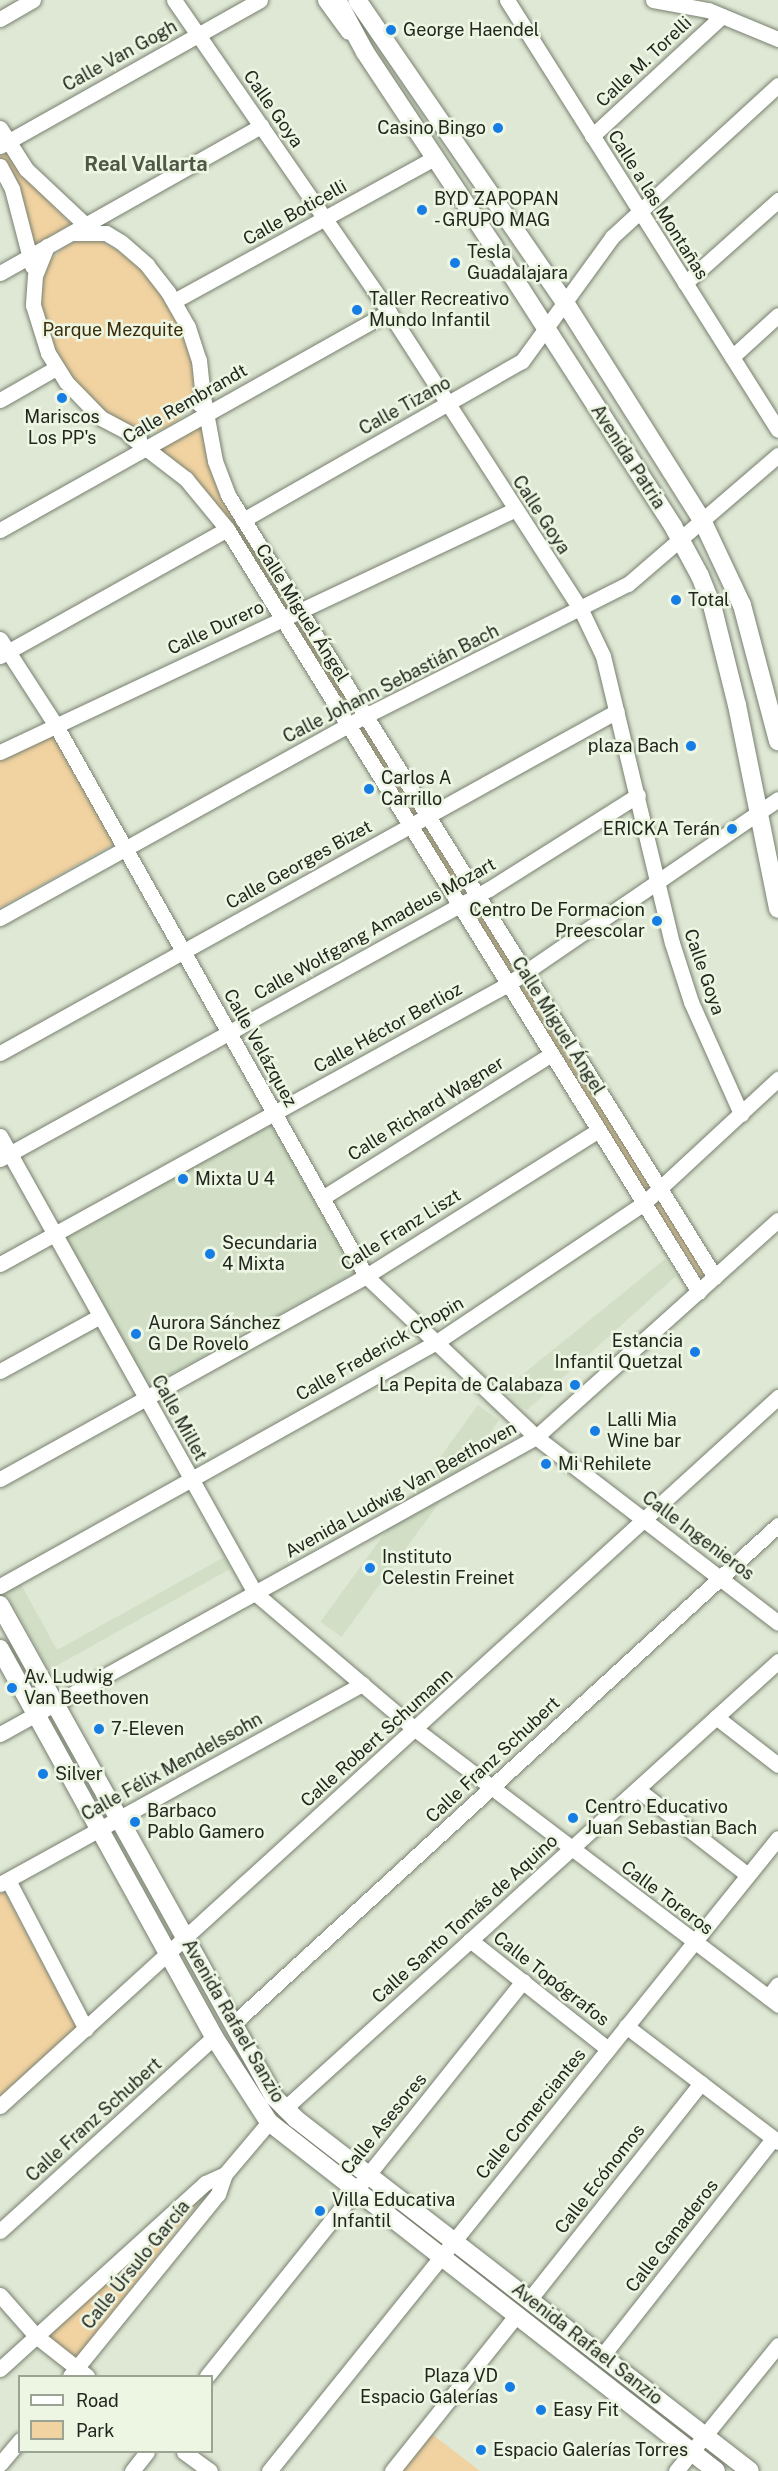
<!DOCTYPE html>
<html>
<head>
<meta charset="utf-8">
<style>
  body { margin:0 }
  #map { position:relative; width:778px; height:2471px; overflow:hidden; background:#dfe8d5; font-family:"Public Sans",sans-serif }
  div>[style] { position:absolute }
  .built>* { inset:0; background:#d2dfc6; transform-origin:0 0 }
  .green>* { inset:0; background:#f1d2a1; transform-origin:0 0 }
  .roads { filter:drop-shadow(0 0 2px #78806f) drop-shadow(0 0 2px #78806f) }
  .minor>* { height:15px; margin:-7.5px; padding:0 7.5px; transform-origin:7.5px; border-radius:7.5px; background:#fff }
  .major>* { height:18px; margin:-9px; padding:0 9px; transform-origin:9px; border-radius:9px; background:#fff }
  .dots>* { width:16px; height:16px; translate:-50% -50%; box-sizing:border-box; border:3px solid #ecf6e2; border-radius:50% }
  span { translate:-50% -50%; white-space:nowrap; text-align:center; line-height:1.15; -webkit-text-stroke:5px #ecf6e2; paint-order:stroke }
  .poi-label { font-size:18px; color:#22261f }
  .left { translate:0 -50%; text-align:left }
  .right { translate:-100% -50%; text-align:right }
  .street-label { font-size:18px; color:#22261f }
  .park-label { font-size:18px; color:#3d2b09 }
  .neighbourhood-label { font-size:20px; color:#4f5747; font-weight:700 }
  .legend { position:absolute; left:18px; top:2375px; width:195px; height:78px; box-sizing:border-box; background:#ecf6e2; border:2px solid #9ba394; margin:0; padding:8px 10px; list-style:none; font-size:18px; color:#22261f }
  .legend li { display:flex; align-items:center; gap:12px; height:30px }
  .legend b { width:30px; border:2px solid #9ba394 }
</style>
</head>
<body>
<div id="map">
  <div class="built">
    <i style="left:272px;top:1119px;width:174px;height:240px;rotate:61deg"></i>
    <i style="clip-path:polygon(665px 1259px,676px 1276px,527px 1410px,502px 1391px)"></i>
    <i style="left:478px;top:1405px;width:26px;height:268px;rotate:36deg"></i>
    <i style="clip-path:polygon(224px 1557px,230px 1569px,49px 1670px,6px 1592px,21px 1584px,57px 1650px)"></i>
  </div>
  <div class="green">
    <i style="clip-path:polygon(7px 148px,31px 183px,71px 224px,34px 246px,0 157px)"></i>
    <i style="clip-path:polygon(86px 238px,101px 241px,125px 255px,146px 274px,160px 291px,185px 337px,193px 359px,195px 394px,189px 410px,172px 425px,158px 431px,134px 431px,109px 417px,75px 382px,50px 340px,39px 299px,46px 264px,65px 246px)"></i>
    <i style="clip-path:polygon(203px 422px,211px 465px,294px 609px,285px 613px,208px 494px,157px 450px)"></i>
    <i style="left:299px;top:618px;width:110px;height:9px;rotate:58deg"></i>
    <i style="left:363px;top:722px;width:106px;height:9px;rotate:57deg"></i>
    <i style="clip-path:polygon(53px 732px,116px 843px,0 908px,0 759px)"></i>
    <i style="left:425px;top:820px;width:84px;height:11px;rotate:58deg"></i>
    <i style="left:475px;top:903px;width:79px;height:7px;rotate:59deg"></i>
    <i style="clip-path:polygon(524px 980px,652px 1188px,645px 1193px,515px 987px)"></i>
    <i style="left:660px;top:1198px;width:90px;height:9px;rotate:57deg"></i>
    <i style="clip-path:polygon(4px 1891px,77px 2028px,0 2097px,0 1893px)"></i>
    <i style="clip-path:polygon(211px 2186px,75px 2360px,43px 2336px)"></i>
    <i style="clip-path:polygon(428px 2431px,480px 2471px,395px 2471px)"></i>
  </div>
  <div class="roads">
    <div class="minor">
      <i style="left:174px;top:0;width:379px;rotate:55.4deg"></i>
      <i style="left:389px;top:312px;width:354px;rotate:57.2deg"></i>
      <i style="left:581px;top:610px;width:51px;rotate:64.4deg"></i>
      <i style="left:603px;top:656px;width:295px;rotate:76.5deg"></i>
      <i style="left:672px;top:943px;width:62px;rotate:72.1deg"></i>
      <i style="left:691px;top:1002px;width:123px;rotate:65.9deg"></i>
      <i style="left:325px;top:0;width:39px;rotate:54deg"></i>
      <i style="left:507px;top:0;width:508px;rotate:57.78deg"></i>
      <i style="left:653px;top:0;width:56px;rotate:10.3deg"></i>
      <i style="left:708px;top:10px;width:76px;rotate:22.5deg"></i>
      <i style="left:0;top:19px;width:38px;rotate:-30deg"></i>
      <i style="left:0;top:128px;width:49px;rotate:57.6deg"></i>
      <i style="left:26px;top:169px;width:88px;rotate:43.2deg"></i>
      <i style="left:592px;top:136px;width:177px;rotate:-42.7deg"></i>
      <i style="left:0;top:146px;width:298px;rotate:-29.3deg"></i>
      <i style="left:0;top:166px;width:26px;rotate:62deg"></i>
      <i style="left:12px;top:189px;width:80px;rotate:75.4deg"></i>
      <i style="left:73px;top:233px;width:33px"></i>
      <i style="left:106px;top:233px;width:17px;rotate:31deg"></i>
      <i style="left:121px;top:242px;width:35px;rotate:41deg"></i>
      <i style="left:147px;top:265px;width:34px;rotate:52deg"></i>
      <i style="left:168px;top:292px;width:40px;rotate:60.3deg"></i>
      <i style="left:188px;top:327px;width:35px;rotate:72deg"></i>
      <i style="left:199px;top:360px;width:36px;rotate:84deg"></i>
      <i style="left:203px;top:396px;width:9px;rotate:117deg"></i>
      <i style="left:47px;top:246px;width:31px;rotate:112deg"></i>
      <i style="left:35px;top:275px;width:30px;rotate:94deg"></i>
      <i style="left:33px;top:305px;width:50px;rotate:72.6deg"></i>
      <i style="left:48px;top:353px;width:34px;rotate:58deg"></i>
      <i style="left:66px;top:382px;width:50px;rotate:45.8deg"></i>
      <i style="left:101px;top:418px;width:43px;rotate:27.8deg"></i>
      <i style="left:0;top:273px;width:300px;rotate:-29.4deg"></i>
      <i style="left:685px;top:283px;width:125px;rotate:-41.7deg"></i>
      <i style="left:174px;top:301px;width:297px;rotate:-28.8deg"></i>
      <i style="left:732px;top:357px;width:62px;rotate:-42.4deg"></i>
      <i style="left:203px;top:396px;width:66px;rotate:79.5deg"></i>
      <i style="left:215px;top:461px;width:36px;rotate:69deg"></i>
      <i style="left:228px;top:495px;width:921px;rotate:58.09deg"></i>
      <i style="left:0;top:400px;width:64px;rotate:-29.7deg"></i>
      <i style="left:130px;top:436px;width:71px;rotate:37.5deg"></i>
      <i style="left:186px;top:479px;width:65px;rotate:50.6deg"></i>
      <i style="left:227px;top:529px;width:897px;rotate:58.26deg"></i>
      <i style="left:243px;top:520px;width:321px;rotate:-29.7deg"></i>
      <i style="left:522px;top:361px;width:153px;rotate:-54deg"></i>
      <i style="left:612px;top:237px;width:225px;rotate:-42.5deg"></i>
      <i style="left:0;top:530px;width:446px;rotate:-29.3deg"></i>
      <i style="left:0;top:639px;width:101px;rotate:57.1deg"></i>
      <i style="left:55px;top:724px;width:634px;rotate:60.6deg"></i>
      <i style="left:366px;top:1276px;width:234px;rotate:43.4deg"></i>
      <i style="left:536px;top:1437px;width:305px;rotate:37.5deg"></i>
      <i style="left:0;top:656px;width:260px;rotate:-29.2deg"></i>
      <i style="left:0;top:752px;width:568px;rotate:-25.21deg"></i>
      <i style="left:0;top:918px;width:417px;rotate:-29deg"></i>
      <i style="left:365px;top:716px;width:294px;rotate:-26.7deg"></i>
      <i style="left:628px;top:584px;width:198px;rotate:-40.7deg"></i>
      <i style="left:0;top:1053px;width:705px;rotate:-29deg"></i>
      <i style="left:0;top:1136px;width:523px;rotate:60.84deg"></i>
      <i style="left:255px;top:1593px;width:210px;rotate:40.4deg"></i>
      <i style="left:415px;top:1729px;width:456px;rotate:37.2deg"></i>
      <i style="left:0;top:1159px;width:559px;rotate:-28.91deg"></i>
      <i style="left:489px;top:889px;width:176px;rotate:-32.2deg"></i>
      <i style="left:322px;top:1198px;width:271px;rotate:-32.1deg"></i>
      <i style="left:0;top:1264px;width:580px;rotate:-28.86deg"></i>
      <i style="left:508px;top:984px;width:327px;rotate:-34.4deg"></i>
      <i style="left:0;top:1371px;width:114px;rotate:-28.8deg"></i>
      <i style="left:0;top:1479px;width:419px;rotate:-29deg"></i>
      <i style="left:366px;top:1276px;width:275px;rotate:-32.1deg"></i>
      <i style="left:0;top:1586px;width:498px;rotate:-29.2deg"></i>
      <i style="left:435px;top:1343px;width:252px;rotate:-33.8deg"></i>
      <i style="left:644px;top:1203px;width:183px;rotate:-42.8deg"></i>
      <i style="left:716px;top:1717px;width:78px;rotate:37.7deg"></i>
      <i style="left:0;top:1734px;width:613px;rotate:-28.99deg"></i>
      <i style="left:536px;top:1437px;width:325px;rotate:-41.9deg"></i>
      <i style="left:637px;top:1789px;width:140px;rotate:37.8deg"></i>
      <i style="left:8px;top:1880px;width:168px;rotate:62.4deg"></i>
      <i style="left:0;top:1884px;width:414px;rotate:-28.9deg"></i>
      <i style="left:470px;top:1940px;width:176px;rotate:38.3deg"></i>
      <i style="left:768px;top:1997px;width:16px;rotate:-52deg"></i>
      <i style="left:233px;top:2024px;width:739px;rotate:-42.48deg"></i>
      <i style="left:626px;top:2026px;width:191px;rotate:37.3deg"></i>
      <i style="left:0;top:2106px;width:1053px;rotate:-42.34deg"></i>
      <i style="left:284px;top:2109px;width:667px;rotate:-42.2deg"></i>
      <i style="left:0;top:2231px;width:289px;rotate:-42.2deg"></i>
      <i style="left:0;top:2295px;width:55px;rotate:48.7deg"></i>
      <i style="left:36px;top:2336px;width:65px;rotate:38.1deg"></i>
      <i style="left:529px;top:2300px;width:277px;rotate:-51.6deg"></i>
      <i style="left:602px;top:2356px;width:276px;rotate:-51.8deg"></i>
      <i style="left:0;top:2369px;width:277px;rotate:-42.2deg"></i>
      <i style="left:205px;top:2183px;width:22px;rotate:-24deg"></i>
      <i style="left:225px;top:2174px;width:68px;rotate:-49.8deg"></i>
      <i style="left:70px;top:2376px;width:235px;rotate:-50.9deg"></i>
      <i style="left:218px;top:2194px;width:21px;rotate:-71deg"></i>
      <i style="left:207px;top:2376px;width:506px;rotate:-51.34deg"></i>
      <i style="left:184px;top:2452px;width:32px;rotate:36deg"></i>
      <i style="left:0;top:2464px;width:31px;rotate:-50deg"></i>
      <i style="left:132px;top:2471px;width:24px;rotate:-52deg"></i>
      <i style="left:269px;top:2471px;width:812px;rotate:-51.2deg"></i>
      <i style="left:392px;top:2471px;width:197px;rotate:-51.4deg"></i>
      <i style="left:676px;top:2471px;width:162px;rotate:-51deg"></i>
    </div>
    <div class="major">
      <i style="left:337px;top:0;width:59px;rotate:61.7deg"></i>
      <i style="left:365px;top:52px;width:230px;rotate:56.5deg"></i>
      <i style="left:492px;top:244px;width:335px;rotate:57.3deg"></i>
      <i style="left:673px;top:526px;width:57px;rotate:61.6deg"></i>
      <i style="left:700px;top:576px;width:35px;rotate:68deg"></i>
      <i style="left:713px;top:609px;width:99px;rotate:76deg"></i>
      <i style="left:737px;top:705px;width:208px;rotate:78.6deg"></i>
      <i style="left:357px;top:0;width:365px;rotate:55.5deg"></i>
      <i style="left:564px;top:301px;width:259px;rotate:57.8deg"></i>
      <i style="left:702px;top:520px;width:94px;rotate:64.8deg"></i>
      <i style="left:742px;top:605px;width:141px;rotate:75.2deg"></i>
      <i style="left:0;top:1605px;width:563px;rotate:60.89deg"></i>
      <i style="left:274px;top:2097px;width:31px;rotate:45deg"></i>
      <i style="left:296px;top:2119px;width:574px;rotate:37.79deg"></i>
      <i style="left:0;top:1649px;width:443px;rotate:61.1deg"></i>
      <i style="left:214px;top:2037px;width:101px;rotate:57.1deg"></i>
      <i style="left:269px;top:2122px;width:567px;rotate:37.98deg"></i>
    </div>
  </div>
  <div class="dots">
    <i style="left:391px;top:30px;background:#167de5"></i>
    <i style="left:498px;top:128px;background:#167de5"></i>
    <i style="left:422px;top:210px;background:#167de5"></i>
    <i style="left:455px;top:263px;background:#167de5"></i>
    <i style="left:357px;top:310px;background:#167de5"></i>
    <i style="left:62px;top:398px;background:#167de5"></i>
    <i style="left:676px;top:600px;background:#167de5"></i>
    <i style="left:691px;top:746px;background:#167de5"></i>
    <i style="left:369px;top:789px;background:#167de5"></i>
    <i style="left:732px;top:829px;background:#167de5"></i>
    <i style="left:657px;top:921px;background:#167de5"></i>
    <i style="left:183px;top:1179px;background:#167de5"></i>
    <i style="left:210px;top:1254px;background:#167de5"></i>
    <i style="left:136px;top:1334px;background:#167de5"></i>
    <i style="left:695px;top:1352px;background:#167de5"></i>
    <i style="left:575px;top:1385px;background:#167de5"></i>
    <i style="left:595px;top:1431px;background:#167de5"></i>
    <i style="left:546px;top:1464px;background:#167de5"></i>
    <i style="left:370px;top:1568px;background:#167de5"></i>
    <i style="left:12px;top:1688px;background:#167de5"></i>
    <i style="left:99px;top:1729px;background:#167de5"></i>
    <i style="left:43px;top:1774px;background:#167de5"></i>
    <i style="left:573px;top:1818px;background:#167de5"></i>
    <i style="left:135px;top:1822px;background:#167de5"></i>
    <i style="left:320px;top:2211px;background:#167de5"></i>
    <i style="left:510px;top:2387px;background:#167de5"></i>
    <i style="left:541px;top:2410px;background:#167de5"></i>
    <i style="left:481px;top:2450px;background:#167de5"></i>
  </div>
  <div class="poi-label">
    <span class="left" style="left:403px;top:30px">George Haendel</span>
    <span class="right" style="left:486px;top:128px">Casino Bingo</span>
    <span class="left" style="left:434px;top:210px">BYD ZAPOPAN<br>- GRUPO MAG</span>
    <span class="left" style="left:467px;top:263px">Tesla<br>Guadalajara</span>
    <span class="left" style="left:369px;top:310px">Taller Recreativo<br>Mundo Infantil</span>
    <span style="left:62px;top:428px">Mariscos<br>Los PP's</span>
    <span class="left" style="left:688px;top:600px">Total</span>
    <span class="right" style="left:679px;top:746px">plaza Bach</span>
    <span class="left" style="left:381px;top:789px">Carlos A<br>Carrillo</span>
    <span class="right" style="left:720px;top:829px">ERICKA Terán</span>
    <span class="right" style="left:645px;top:921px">Centro De Formacion<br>Preescolar</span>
    <span class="left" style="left:195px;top:1179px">Mixta U 4</span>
    <span class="left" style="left:222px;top:1254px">Secundaria<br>4 Mixta</span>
    <span class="left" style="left:148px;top:1334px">Aurora Sánchez<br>G De Rovelo</span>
    <span class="right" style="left:683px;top:1352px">Estancia<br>Infantil Quetzal</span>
    <span class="right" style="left:563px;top:1385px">La Pepita de Calabaza</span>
    <span class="left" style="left:607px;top:1431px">Lalli Mia<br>Wine bar</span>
    <span class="left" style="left:558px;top:1464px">Mi Rehilete</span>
    <span class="left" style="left:382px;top:1568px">Instituto<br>Celestin Freinet</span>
    <span class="left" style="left:24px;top:1688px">Av. Ludwig<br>Van Beethoven</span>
    <span class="left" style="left:111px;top:1729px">7-Eleven</span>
    <span class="left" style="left:55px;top:1774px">Silver</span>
    <span class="left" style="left:585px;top:1818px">Centro Educativo<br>Juan Sebastian Bach</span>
    <span class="left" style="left:147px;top:1822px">Barbaco<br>Pablo Gamero</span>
    <span class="left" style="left:332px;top:2211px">Villa Educativa<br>Infantil</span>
    <span class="right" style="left:498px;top:2387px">Plaza VD<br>Espacio Galerías</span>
    <span class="left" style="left:553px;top:2410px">Easy Fit</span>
    <span class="left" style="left:493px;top:2450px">Espacio Galerías Torres</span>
  </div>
  <div class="street-label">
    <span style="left:120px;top:56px;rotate:-29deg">Calle Van Gogh</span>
    <span style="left:644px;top:62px;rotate:-43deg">Calle M. Torelli</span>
    <span style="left:273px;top:109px;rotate:55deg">Calle Goya</span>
    <span style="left:658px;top:205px;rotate:58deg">Calle a las Montañas</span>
    <span style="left:295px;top:213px;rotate:-29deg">Calle Boticelli</span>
    <span style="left:185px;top:404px;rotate:-30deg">Calle Rembrandt</span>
    <span style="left:405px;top:406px;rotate:-29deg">Calle Tizano</span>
    <span style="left:628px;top:457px;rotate:57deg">Avenida Patria</span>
    <span style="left:541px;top:515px;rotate:57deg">Calle Goya</span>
    <span style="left:302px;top:613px;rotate:58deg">Calle Miguel Ángel</span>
    <span style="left:216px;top:628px;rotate:-25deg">Calle Durero</span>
    <span style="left:391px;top:684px;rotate:-27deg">Calle Johann Sebastián Bach</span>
    <span style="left:299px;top:865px;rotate:-29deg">Calle Georges Bizet</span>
    <span style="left:375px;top:929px;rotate:-29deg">Calle Wolfgang Amadeus Mozart</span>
    <span style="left:704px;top:972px;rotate:71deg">Calle Goya</span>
    <span style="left:558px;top:1026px;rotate:58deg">Calle Miguel Ángel</span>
    <span style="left:388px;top:1028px;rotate:-29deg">Calle Héctor Berlioz</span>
    <span style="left:260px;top:1048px;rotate:61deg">Calle Velázquez</span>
    <span style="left:426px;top:1109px;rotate:-32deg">Calle Richard Wagner</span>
    <span style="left:401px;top:1230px;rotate:-32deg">Calle Franz Liszt</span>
    <span style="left:380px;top:1349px;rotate:-30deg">Calle Frederick Chopin</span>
    <span style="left:179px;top:1418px;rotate:61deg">Calle Millet</span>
    <span style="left:401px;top:1490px;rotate:-29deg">Avenida Ludwig Van Beethoven</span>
    <span style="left:698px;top:1536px;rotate:37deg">Calle Ingenieros</span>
    <span style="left:377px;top:1738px;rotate:-42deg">Calle Robert Schumann</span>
    <span style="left:493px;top:1760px;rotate:-43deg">Calle Franz Schubert</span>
    <span style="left:172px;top:1767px;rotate:-29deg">Calle Félix Mendelssohn</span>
    <span style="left:667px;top:1898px;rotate:37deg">Calle Toreros</span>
    <span style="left:465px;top:1919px;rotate:-42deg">Calle Santo Tomás de Aquino</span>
    <span style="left:551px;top:1979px;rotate:38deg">Calle Topógrafos</span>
    <span style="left:233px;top:2021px;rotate:60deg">Avenida Rafael Sanzio</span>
    <span style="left:531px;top:2114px;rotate:-51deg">Calle Comerciantes</span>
    <span style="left:94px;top:2120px;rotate:-42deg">Calle Franz Schubert</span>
    <span style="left:384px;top:2124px;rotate:-51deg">Calle Asesores</span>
    <span style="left:600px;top:2179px;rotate:-52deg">Calle Ecónomos</span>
    <span style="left:672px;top:2236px;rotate:-52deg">Calle Ganaderos</span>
    <span style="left:136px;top:2265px;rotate:-51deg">Calle Úrsulo García</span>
    <span style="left:587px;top:2344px;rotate:38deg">Avenida Rafael Sanzio</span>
  </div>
  <div class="park-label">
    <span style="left:113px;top:330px">Parque Mezquite</span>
  </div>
  <div class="neighbourhood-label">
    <span style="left:146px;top:164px">Real Vallarta</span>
  </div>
  <ul class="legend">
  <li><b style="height:8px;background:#fff"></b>Road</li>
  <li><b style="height:16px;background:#f1d2a1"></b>Park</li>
  </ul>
</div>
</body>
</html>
